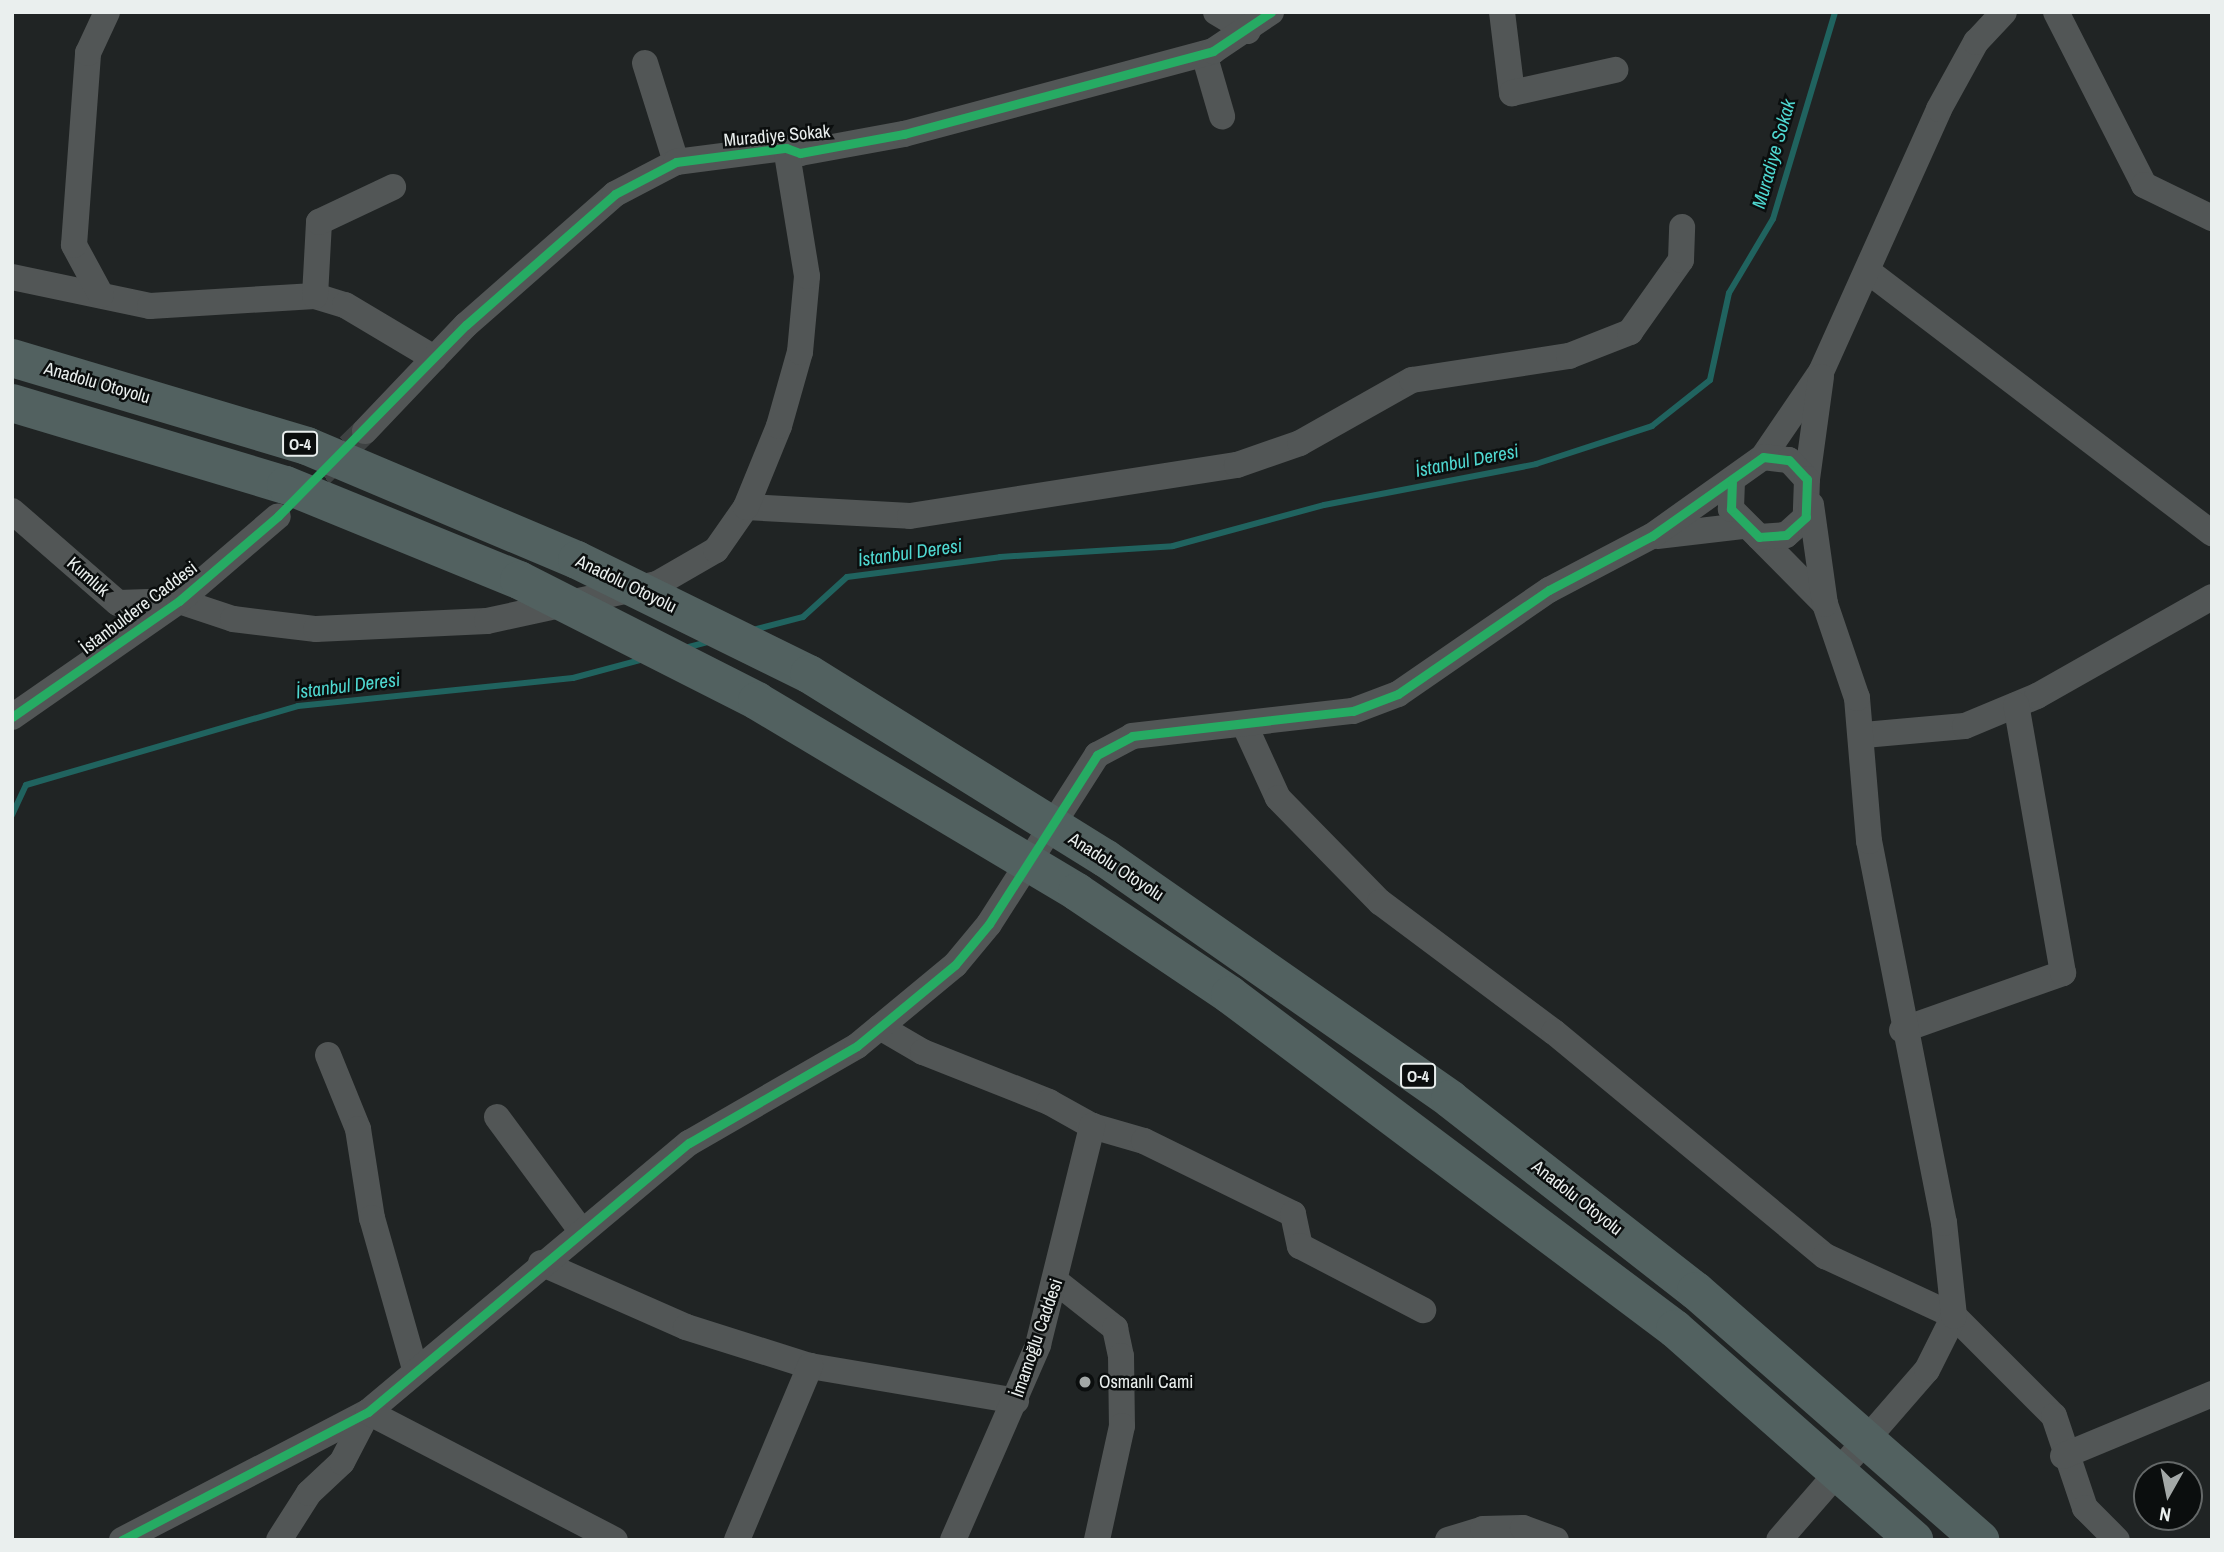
<!DOCTYPE html>
<html>
<head>
<meta charset="utf-8">
<style>
  body { margin:0 }
  #map { position:relative; width:2224px; height:1552px; overflow:hidden; background:#202424; font-family:"Archivo Narrow",sans-serif }
  div>[style] { position:absolute }
  .stream>* { height:6px; margin:-3px; padding:0 3px; transform-origin:3px; border-radius:3px; background:#20635f }
  .minor-tunnel>* { height:26px; margin-top:-13px; transform-origin:0; background:repeating-linear-gradient(90deg,#3e4242 0 26px,transparent 0 39px) }
  .minor>* { height:26px; margin:-13px; padding:0 13px; transform-origin:13px; border-radius:13px; background:#525656 }
  .highway>* { height:38px; margin:-19px; padding:0 19px; transform-origin:19px; border-radius:19px; background:#526160 }
  .cycleway>* { height:9px; margin:-4.5px; padding:0 4.5px; transform-origin:4.5px; border-radius:4.5px; background:#26ab63 }
  .dots>* { width:19px; height:19px; translate:-50% -50%; box-sizing:border-box; border:4px solid #0b0e0e; border-radius:50% }
  span { translate:-50% -50%; white-space:nowrap; text-align:center; line-height:1.15; -webkit-text-stroke:5px #0b0e0e; paint-order:stroke }
  .shield-label span { padding:2px 5px; background:#0b0e0e; border:2px solid; border-radius:5px; -webkit-text-stroke-width:0 }
  .shield-label { font-size:16px; color:#eaefee; font-weight:700 }
  .street-label { font-size:18px; color:#eaefee }
  .poi-label { font-size:18px; color:#eaefee }
  .left { translate:0 -50%; text-align:left }
  .water-label { font-size:19px; color:#4fd8d1; font-style:italic }
  .frame { position:absolute; inset:0; border:14px solid #eaefee; pointer-events:none }
  .north { position:absolute; left:2133px; top:1461px; width:70px; height:70px; box-sizing:border-box; background:#0b0e0e; border:2px solid #646868; border-radius:50%; rotate:189deg; font-size:19px; font-weight:700; line-height:28px; text-align:center; color:#eaefee }
  .north::after { content:''; display:block; margin:auto; width:24px; height:32px; background:#a3a8a7; clip-path:polygon(50% 0,100% 100%,50% 72%,0 100%) }
</style>
</head>
<body>
<div id="map">
  <div class="stream">
    <i style="left:753px;top:630px;width:52px;rotate:-14.6deg"></i>
    <i style="left:803px;top:617px;width:59px;rotate:-42.3deg"></i>
    <i style="left:847px;top:577px;width:154px;rotate:-7.4deg"></i>
    <i style="left:1000px;top:557px;width:173px;rotate:-3.6deg"></i>
    <i style="left:1173px;top:546px;width:156px;rotate:-15.2deg"></i>
    <i style="left:1324px;top:505px;width:216px;rotate:-10.9deg"></i>
    <i style="left:1536px;top:464px;width:122px;rotate:-18.1deg"></i>
    <i style="left:1652px;top:426px;width:74px;rotate:-38.4deg"></i>
    <i style="left:1710px;top:380px;width:89px;rotate:-77.7deg"></i>
    <i style="left:1729px;top:293px;width:86px;rotate:-59.3deg"></i>
    <i style="left:1773px;top:219px;width:216px;rotate:-73.3deg"></i>
    <i style="left:685px;top:648px;width:24px;rotate:-15deg"></i>
    <i style="left:12px;top:815px;width:33px;rotate:-65deg"></i>
    <i style="left:26px;top:785px;width:283px;rotate:-16.2deg"></i>
    <i style="left:298px;top:706px;width:276px;rotate:-5.8deg"></i>
    <i style="left:573px;top:678px;width:73px;rotate:-15deg"></i>
  </div>
  <div class="minor-tunnel">
    <i style="left:293px;top:501px;width:100px;rotate:-44.2deg"></i>
  </div>
  <div class="minor">
    <i style="left:1216px;top:12px;width:37px;rotate:31deg"></i>
    <i style="left:1502px;top:12px;width:82px;rotate:83deg"></i>
    <i style="left:1512px;top:93px;width:106px;rotate:-12.6deg"></i>
    <i style="left:2056px;top:12px;width:194px;rotate:63deg"></i>
    <i style="left:2144px;top:185px;width:76px;rotate:25.9deg"></i>
    <i style="left:1204px;top:54px;width:65px;rotate:73.8deg"></i>
    <i style="left:645px;top:63px;width:104px;rotate:72.6deg"></i>
    <i style="left:1869px;top:272px;width:431px;rotate:37.3deg"></i>
    <i style="left:12px;top:277px;width:141px;rotate:11.9deg"></i>
    <i style="left:150px;top:306px;width:165px;rotate:-3.5deg"></i>
    <i style="left:315px;top:296px;width:31px;rotate:17deg"></i>
    <i style="left:345px;top:305px;width:104px;rotate:30.8deg"></i>
    <i style="left:101px;top:295px;width:57px;rotate:-118.4deg"></i>
    <i style="left:74px;top:245px;width:193px;rotate:-85.8deg"></i>
    <i style="left:88px;top:53px;width:45px;rotate:-65.1deg"></i>
    <i style="left:315px;top:296px;width:74px;rotate:-86.9deg"></i>
    <i style="left:319px;top:222px;width:82px;rotate:-25.3deg"></i>
    <i style="left:365px;top:431px;width:146px;rotate:-46.4deg"></i>
    <i style="left:466px;top:325px;width:198px;rotate:-41.3deg"></i>
    <i style="left:615px;top:194px;width:69px;rotate:-27.7deg"></i>
    <i style="left:676px;top:162px;width:111px;rotate:-7.3deg"></i>
    <i style="left:786px;top:148px;width:15px;rotate:20deg"></i>
    <i style="left:800px;top:153px;width:106px;rotate:-10.4deg"></i>
    <i style="left:904px;top:134px;width:320px;rotate:-15deg"></i>
    <i style="left:1213px;top:51px;width:70px;rotate:-33.9deg"></i>
    <i style="left:1763px;top:457px;width:103px;rotate:-55.7deg"></i>
    <i style="left:1821px;top:372px;width:288px;rotate:-65.8deg"></i>
    <i style="left:1939px;top:109px;width:77px;rotate:-61.1deg"></i>
    <i style="left:1976px;top:42px;width:41px;rotate:-47deg"></i>
    <i style="left:1807px;top:479px;width:103px;rotate:-82.2deg"></i>
    <i style="left:746px;top:507px;width:164px;rotate:3.1deg"></i>
    <i style="left:910px;top:516px;width:331px;rotate:-8.9deg"></i>
    <i style="left:1237px;top:465px;width:67px;rotate:-19.2deg"></i>
    <i style="left:1300px;top:443px;width:129px;rotate:-29.4deg"></i>
    <i style="left:1412px;top:380px;width:159px;rotate:-8.7deg"></i>
    <i style="left:1569px;top:356px;width:66px;rotate:-21.5deg"></i>
    <i style="left:1630px;top:332px;width:88px;rotate:-54.7deg"></i>
    <i style="left:1681px;top:260px;width:33px;rotate:-88deg"></i>
    <i style="left:12px;top:511px;width:140px;rotate:41deg"></i>
    <i style="left:118px;top:603px;width:61px;rotate:-1.9deg"></i>
    <i style="left:179px;top:601px;width:57px;rotate:18.4deg"></i>
    <i style="left:233px;top:619px;width:84px;rotate:6.9deg"></i>
    <i style="left:316px;top:629px;width:171px;rotate:-2.7deg"></i>
    <i style="left:487px;top:621px;width:174px;rotate:-12.3deg"></i>
    <i style="left:657px;top:584px;width:68px;rotate:-30deg"></i>
    <i style="left:716px;top:550px;width:52px;rotate:-55.1deg"></i>
    <i style="left:746px;top:507px;width:87px;rotate:-67.8deg"></i>
    <i style="left:779px;top:426px;width:77px;rotate:-74.2deg"></i>
    <i style="left:800px;top:352px;width:76px;rotate:-84.7deg"></i>
    <i style="left:807px;top:276px;width:130px;rotate:-99.3deg"></i>
    <i style="left:1657px;top:536px;width:86px;rotate:-6.7deg"></i>
    <i style="left:1759px;top:537px;width:94px;rotate:45.4deg"></i>
    <i style="left:12px;top:717px;width:203px;rotate:-34.8deg"></i>
    <i style="left:179px;top:601px;width:130px;rotate:-40.6deg"></i>
    <i style="left:1245px;top:726px;width:79px;rotate:65.4deg"></i>
    <i style="left:1278px;top:798px;width:146px;rotate:45.6deg"></i>
    <i style="left:1380px;top:902px;width:217px;rotate:36.8deg"></i>
    <i style="left:1554px;top:1032px;width:352px;rotate:39.6deg"></i>
    <i style="left:1825px;top:1256px;width:142px;rotate:24.9deg"></i>
    <i style="left:1954px;top:1316px;width:141px;rotate:45deg"></i>
    <i style="left:2054px;top:1416px;width:97px;rotate:71.4deg"></i>
    <i style="left:2085px;top:1508px;width:45px;rotate:45deg"></i>
    <i style="left:1864px;top:735px;width:101px;rotate:-5.1deg"></i>
    <i style="left:1965px;top:726px;width:78px;rotate:-22.6deg"></i>
    <i style="left:2037px;top:696px;width:201px;rotate:-29.5deg"></i>
    <i style="left:880px;top:1027px;width:50px;rotate:30.2deg"></i>
    <i style="left:923px;top:1052px;width:136px;rotate:21.6deg"></i>
    <i style="left:1049px;top:1102px;width:49px;rotate:29.2deg"></i>
    <i style="left:1092px;top:1126px;width:54px;rotate:16.1deg"></i>
    <i style="left:1144px;top:1141px;width:166px;rotate:26.1deg"></i>
    <i style="left:1293px;top:1214px;width:33px;rotate:78deg"></i>
    <i style="left:1300px;top:1246px;width:139px;rotate:27.5deg"></i>
    <i style="left:1902px;top:1030px;width:171px;rotate:-19.5deg"></i>
    <i style="left:2063px;top:973px;width:272px;rotate:-99.9deg"></i>
    <i style="left:328px;top:1055px;width:80px;rotate:67.9deg"></i>
    <i style="left:358px;top:1129px;width:90px;rotate:81.1deg"></i>
    <i style="left:372px;top:1218px;width:157px;rotate:74.1deg"></i>
    <i style="left:497px;top:1117px;width:143px;rotate:53.5deg"></i>
    <i style="left:541px;top:1263px;width:158px;rotate:23.8deg"></i>
    <i style="left:686px;top:1327px;width:130px;rotate:17.5deg"></i>
    <i style="left:810px;top:1366px;width:209px;rotate:9.6deg"></i>
    <i style="left:1058px;top:1283px;width:73px;rotate:38.3deg"></i>
    <i style="left:1115px;top:1328px;width:29px;rotate:78deg"></i>
    <i style="left:1121px;top:1356px;width:70px;rotate:89.2deg"></i>
    <i style="left:1122px;top:1426px;width:117px;rotate:102.4deg"></i>
    <i style="left:2063px;top:1456px;width:161px;rotate:-22.6deg"></i>
    <i style="left:122px;top:1540px;width:277px;rotate:-27.5deg"></i>
    <i style="left:368px;top:1412px;width:419px;rotate:-40deg"></i>
    <i style="left:689px;top:1143px;width:194px;rotate:-30deg"></i>
    <i style="left:857px;top:1046px;width:127px;rotate:-39.6deg"></i>
    <i style="left:955px;top:965px;width:53px;rotate:-50.3deg"></i>
    <i style="left:989px;top:924px;width:201px;rotate:-57.4deg"></i>
    <i style="left:1097px;top:755px;width:40px;rotate:-28deg"></i>
    <i style="left:1132px;top:736px;width:222px;rotate:-6.5deg"></i>
    <i style="left:1353px;top:711px;width:48px;rotate:-20.7deg"></i>
    <i style="left:1398px;top:694px;width:183px;rotate:-34.6deg"></i>
    <i style="left:1549px;top:590px;width:116px;rotate:-27.7deg"></i>
    <i style="left:1652px;top:536px;width:136px;rotate:-35.4deg"></i>
    <i style="left:1763px;top:457px;width:26px;rotate:7deg"></i>
    <i style="left:1789px;top:460px;width:26px;rotate:47deg"></i>
    <i style="left:1807px;top:479px;width:38px;rotate:92deg"></i>
    <i style="left:1806px;top:517px;width:27px;rotate:138deg"></i>
    <i style="left:1786px;top:535px;width:27px;rotate:176deg"></i>
    <i style="left:1759px;top:537px;width:40px;rotate:-135deg"></i>
    <i style="left:1731px;top:509px;width:27px;rotate:-88deg"></i>
    <i style="left:279px;top:1540px;width:56px;rotate:-57.4deg"></i>
    <i style="left:309px;top:1493px;width:45px;rotate:-43.2deg"></i>
    <i style="left:342px;top:1462px;width:56px;rotate:-62.5deg"></i>
    <i style="left:368px;top:1412px;width:278px;rotate:27.4deg"></i>
    <i style="left:737px;top:1540px;width:189px;rotate:-67.2deg"></i>
    <i style="left:953px;top:1540px;width:213px;rotate:-66.4deg"></i>
    <i style="left:1038px;top:1345px;width:226px;rotate:-76.1deg"></i>
    <i style="left:1448px;top:1540px;width:37px;rotate:-17deg"></i>
    <i style="left:1483px;top:1529px;width:40px;rotate:-1.4deg"></i>
    <i style="left:1523px;top:1528px;width:35px;rotate:20deg"></i>
    <i style="left:1779px;top:1540px;width:225px;rotate:-49deg"></i>
    <i style="left:1927px;top:1370px;width:60px;rotate:-63.4deg"></i>
    <i style="left:1954px;top:1316px;width:94px;rotate:-96.1deg"></i>
    <i style="left:1944px;top:1223px;width:389px;rotate:-101.1deg"></i>
    <i style="left:1869px;top:841px;width:144px;rotate:-94.8deg"></i>
    <i style="left:1857px;top:698px;width:99px;rotate:-108.8deg"></i>
    <i style="left:1825px;top:604px;width:100px;rotate:-98deg"></i>
  </div>
  <div class="highway">
    <i style="left:12px;top:358px;width:308px;rotate:16.6deg"></i>
    <i style="left:307px;top:446px;width:293px;rotate:22.9deg"></i>
    <i style="left:577px;top:560px;width:258px;rotate:26.2deg"></i>
    <i style="left:809px;top:674px;width:349px;rotate:31.9deg"></i>
    <i style="left:1105px;top:858px;width:421px;rotate:34.9deg"></i>
    <i style="left:1450px;top:1099px;width:312px;rotate:38deg"></i>
    <i style="left:1696px;top:1291px;width:378px;rotate:41.2deg"></i>
    <i style="left:12px;top:403px;width:286px;rotate:16.7deg"></i>
    <i style="left:286px;top:485px;width:252px;rotate:22.2deg"></i>
    <i style="left:519px;top:580px;width:267px;rotate:26.9deg"></i>
    <i style="left:757px;top:701px;width:373px;rotate:30.8deg"></i>
    <i style="left:1077px;top:892px;width:184px;rotate:33.9deg"></i>
    <i style="left:1230px;top:995px;width:556px;rotate:36.89deg"></i>
    <i style="left:1675px;top:1329px;width:319px;rotate:41.4deg"></i>
  </div>
  <div class="cycleway">
    <i style="left:12px;top:717px;width:203px;rotate:-34.8deg"></i>
    <i style="left:179px;top:601px;width:130px;rotate:-40.6deg"></i>
    <i style="left:278px;top:516px;width:268px;rotate:-45.5deg"></i>
    <i style="left:466px;top:325px;width:198px;rotate:-41.3deg"></i>
    <i style="left:615px;top:194px;width:69px;rotate:-27.7deg"></i>
    <i style="left:676px;top:162px;width:111px;rotate:-7.3deg"></i>
    <i style="left:786px;top:148px;width:15px;rotate:20deg"></i>
    <i style="left:800px;top:153px;width:106px;rotate:-10.4deg"></i>
    <i style="left:904px;top:134px;width:320px;rotate:-15deg"></i>
    <i style="left:1213px;top:51px;width:70px;rotate:-33.9deg"></i>
    <i style="left:122px;top:1540px;width:277px;rotate:-27.5deg"></i>
    <i style="left:368px;top:1412px;width:419px;rotate:-40deg"></i>
    <i style="left:689px;top:1143px;width:194px;rotate:-30deg"></i>
    <i style="left:857px;top:1046px;width:127px;rotate:-39.6deg"></i>
    <i style="left:955px;top:965px;width:53px;rotate:-50.3deg"></i>
    <i style="left:989px;top:924px;width:201px;rotate:-57.4deg"></i>
    <i style="left:1097px;top:755px;width:40px;rotate:-28deg"></i>
    <i style="left:1132px;top:736px;width:222px;rotate:-6.5deg"></i>
    <i style="left:1353px;top:711px;width:48px;rotate:-20.7deg"></i>
    <i style="left:1398px;top:694px;width:183px;rotate:-34.6deg"></i>
    <i style="left:1549px;top:590px;width:116px;rotate:-27.7deg"></i>
    <i style="left:1652px;top:536px;width:136px;rotate:-35.4deg"></i>
    <i style="left:1763px;top:457px;width:26px;rotate:7deg"></i>
    <i style="left:1789px;top:460px;width:26px;rotate:47deg"></i>
    <i style="left:1807px;top:479px;width:38px;rotate:92deg"></i>
    <i style="left:1806px;top:517px;width:27px;rotate:138deg"></i>
    <i style="left:1786px;top:535px;width:27px;rotate:176deg"></i>
    <i style="left:1759px;top:537px;width:40px;rotate:-135deg"></i>
    <i style="left:1731px;top:509px;width:27px;rotate:-88deg"></i>
  </div>
  <div class="dots">
    <i style="left:1085px;top:1382px;background:#a3a8a7"></i>
  </div>
  <div class="shield-label">
    <span style="left:300px;top:444px">O-4</span>
    <span style="left:1418px;top:1076px">O-4</span>
  </div>
  <div class="street-label">
    <span style="left:777px;top:136px;rotate:-5deg">Muradiye Sokak</span>
    <span style="left:97px;top:383px;rotate:16deg">Anadolu Otoyolu</span>
    <span style="left:88px;top:577px;rotate:41deg">Kumluk</span>
    <span style="left:626px;top:584px;rotate:26deg">Anadolu Otoyolu</span>
    <span style="left:139px;top:608px;rotate:-37deg">İstanbuldere Caddesi</span>
    <span style="left:1116px;top:867px;rotate:33deg">Anadolu Otoyolu</span>
    <span style="left:1577px;top:1198px;rotate:38deg">Anadolu Otoyolu</span>
    <span style="left:1037px;top:1338px;rotate:-71deg">İmamoğlu Caddesi</span>
  </div>
  <div class="poi-label">
    <span class="left" style="left:1099px;top:1382px">Osmanlı Cami</span>
  </div>
  <div class="water-label">
    <span style="left:1774px;top:154px;rotate:-74deg">Muradiye Sokak</span>
    <span style="left:1467px;top:461px;rotate:-11deg">İstanbul Deresi</span>
    <span style="left:910px;top:553px;rotate:-8deg">İstanbul Deresi</span>
    <span style="left:348px;top:686px;rotate:-7deg">İstanbul Deresi</span>
  </div>
  <div class="frame"></div>
  <div class="north">N</div>
</div>
</body>
</html>
